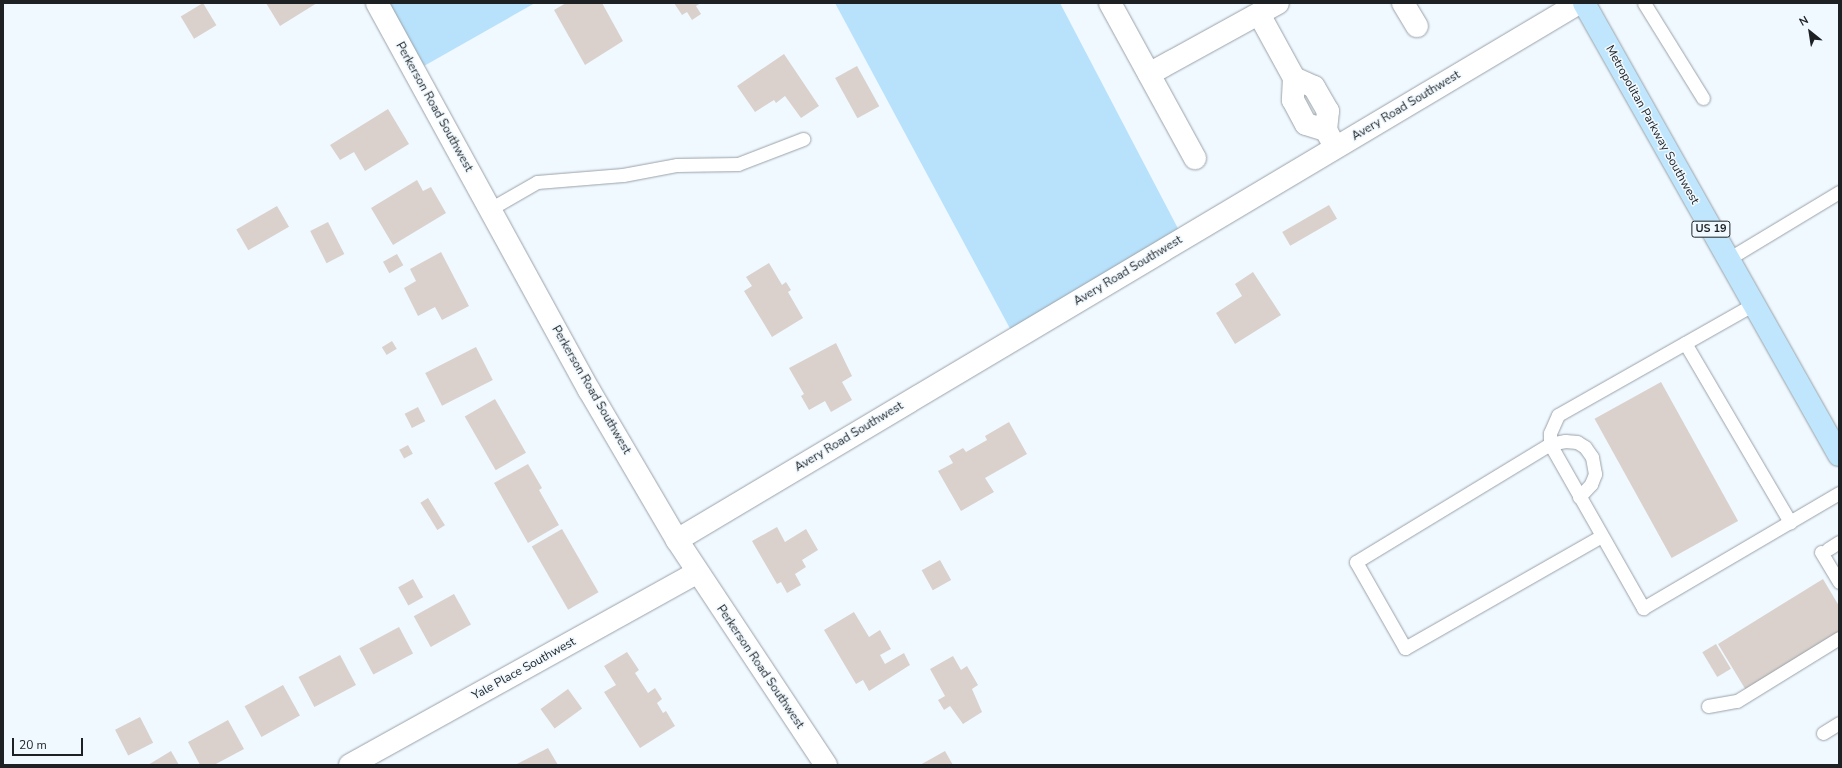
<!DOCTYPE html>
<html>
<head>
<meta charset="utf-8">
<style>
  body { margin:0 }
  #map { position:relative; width:1842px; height:768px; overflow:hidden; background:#f0f9ff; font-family:"Nunito Sans",sans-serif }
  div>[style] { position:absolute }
  .green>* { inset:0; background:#b8e1fb }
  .building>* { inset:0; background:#dad1cc; transform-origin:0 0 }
  .roads { filter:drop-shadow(0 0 1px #9aa2a8) drop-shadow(0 0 1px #9aa2a8) }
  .service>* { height:13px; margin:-6.5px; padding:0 6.5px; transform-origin:6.5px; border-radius:6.5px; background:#fff }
  .minor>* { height:22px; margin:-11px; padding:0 11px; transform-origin:11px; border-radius:11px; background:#fff }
  .tertiary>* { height:22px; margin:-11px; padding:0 11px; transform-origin:11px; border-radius:11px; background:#fff }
  .primary>* { height:22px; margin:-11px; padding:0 11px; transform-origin:11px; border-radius:11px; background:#bfe6fd }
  span { translate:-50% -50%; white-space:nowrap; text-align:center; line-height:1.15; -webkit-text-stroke:3px #f0f9ff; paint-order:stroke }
  .shield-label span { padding:1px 3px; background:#f0f9ff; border:1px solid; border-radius:3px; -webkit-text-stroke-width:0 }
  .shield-label { font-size:11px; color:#1e2123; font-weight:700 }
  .street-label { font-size:12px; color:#1e2123 }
  .frame { position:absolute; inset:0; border:4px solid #1e2123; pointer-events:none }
  .north { position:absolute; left:1790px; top:12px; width:40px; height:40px; -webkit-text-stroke:3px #f0f9ff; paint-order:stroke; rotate:330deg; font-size:11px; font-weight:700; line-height:16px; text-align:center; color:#1e2123 }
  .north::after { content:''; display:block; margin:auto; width:14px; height:18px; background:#1e2123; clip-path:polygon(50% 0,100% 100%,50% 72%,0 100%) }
  .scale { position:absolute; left:12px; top:738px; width:71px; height:18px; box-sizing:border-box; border:2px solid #1e2123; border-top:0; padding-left:5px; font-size:12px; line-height:14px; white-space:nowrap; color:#1e2123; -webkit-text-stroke:3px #f0f9ff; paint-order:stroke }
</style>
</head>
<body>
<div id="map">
  <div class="green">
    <i style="clip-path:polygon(384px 3px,535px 3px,424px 66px)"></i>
    <i style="clip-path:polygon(835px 3px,1060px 3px,1184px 240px,1014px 336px)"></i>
  </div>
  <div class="building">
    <i style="left:203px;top:3px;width:26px;height:26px;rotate:59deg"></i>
    <i style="clip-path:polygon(266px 3px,317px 3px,280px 26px)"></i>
    <i style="clip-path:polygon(566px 3px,602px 3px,623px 41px,585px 65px,554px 10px)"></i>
    <i style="clip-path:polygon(674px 3px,701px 3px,696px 6px,701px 14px,692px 20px,687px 12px,682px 15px)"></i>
    <i style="clip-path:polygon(784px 54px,819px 106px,801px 118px,785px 96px,776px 103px,774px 100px,755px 112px,737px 86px)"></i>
    <i style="left:857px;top:66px;width:46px;height:25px;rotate:61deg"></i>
    <i style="clip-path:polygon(388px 109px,409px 144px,365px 171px,354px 152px,340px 160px,330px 145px)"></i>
    <i style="clip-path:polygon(417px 180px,423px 191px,431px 187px,446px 213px,393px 245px,371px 208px)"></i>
    <i style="left:1329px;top:205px;width:16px;height:54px;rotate:60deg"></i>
    <i style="left:277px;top:206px;width:24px;height:47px;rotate:60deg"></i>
    <i style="left:328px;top:222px;width:36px;height:20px;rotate:63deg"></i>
    <i style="clip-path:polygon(441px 252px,469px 306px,442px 320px,435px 307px,418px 316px,404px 288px,416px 281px,410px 269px)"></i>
    <i style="left:397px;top:254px;width:13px;height:16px;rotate:61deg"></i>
    <i style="clip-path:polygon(769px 263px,782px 285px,786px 282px,791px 290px,788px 292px,803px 318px,772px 337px,744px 291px,752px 286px,746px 277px)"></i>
    <i style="clip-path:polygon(1253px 272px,1281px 315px,1235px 344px,1216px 313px,1242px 296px,1235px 284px)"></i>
    <i style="left:392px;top:341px;width:9px;height:12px;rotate:58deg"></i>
    <i style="clip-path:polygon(836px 343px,852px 376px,842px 382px,852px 400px,831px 412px,825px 401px,809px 410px,801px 396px,804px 394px,789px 368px)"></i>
    <i style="left:476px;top:347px;width:37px;height:57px;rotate:63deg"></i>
    <i style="left:1661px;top:382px;width:159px;height:76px;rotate:61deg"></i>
    <i style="left:495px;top:399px;width:62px;height:35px;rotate:60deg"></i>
    <i style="left:418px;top:407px;width:16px;height:15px;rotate:63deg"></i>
    <i style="clip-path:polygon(1009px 422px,1027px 454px,985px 478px,994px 492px,961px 511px,938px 471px,953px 463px,949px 456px,963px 448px,966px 452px,987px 440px,985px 436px)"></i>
    <i style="left:408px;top:445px;width:10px;height:10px;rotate:61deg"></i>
    <i style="clip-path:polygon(528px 464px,542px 488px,539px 490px,559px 525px,528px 543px,494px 483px)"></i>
    <i style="left:428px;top:498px;width:32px;height:9px;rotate:58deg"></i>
    <i style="clip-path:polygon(777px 527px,785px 542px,806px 529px,818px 550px,802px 560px,806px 567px,795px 574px,801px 585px,787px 593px,781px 582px,777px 584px,752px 541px)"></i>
    <i style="left:562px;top:529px;width:73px;height:35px;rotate:60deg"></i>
    <i style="left:940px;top:560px;width:23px;height:21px;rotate:61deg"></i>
    <i style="left:413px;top:579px;width:21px;height:17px;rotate:61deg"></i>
    <i style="clip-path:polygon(1823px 579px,1839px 606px,1839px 635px,1747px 692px,1718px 644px)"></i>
    <i style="left:454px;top:594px;width:35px;height:46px;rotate:61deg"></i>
    <i style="clip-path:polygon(854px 612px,869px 637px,880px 630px,891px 649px,880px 655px,885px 664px,904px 653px,910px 665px,869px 691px,863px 680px,856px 684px,824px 630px)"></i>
    <i style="left:399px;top:627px;width:30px;height:45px;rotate:62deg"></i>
    <i style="left:1716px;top:644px;width:29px;height:16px;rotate:59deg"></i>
    <i style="clip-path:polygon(627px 652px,639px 670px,635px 673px,648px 693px,655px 688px,662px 699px,657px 703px,663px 713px,666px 711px,675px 726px,640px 748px,604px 692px,616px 685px,604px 666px)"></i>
    <i style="left:340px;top:655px;width:34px;height:47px;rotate:62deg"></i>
    <i style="clip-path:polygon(953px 656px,961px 670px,967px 666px,978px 685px,972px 689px,982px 712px,963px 724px,950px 706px,944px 710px,938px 700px,945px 696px,930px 669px)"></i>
    <i style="left:283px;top:685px;width:35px;height:44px;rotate:61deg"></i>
    <i style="left:568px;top:689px;width:24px;height:34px;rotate:54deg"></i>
    <i style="left:140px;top:717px;width:29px;height:28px;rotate:63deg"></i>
    <i style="clip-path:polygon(228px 720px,244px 749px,214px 765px,200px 765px,188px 742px)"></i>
    <i style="clip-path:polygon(548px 748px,558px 765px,515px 765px)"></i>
    <i style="clip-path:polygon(171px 751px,179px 765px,148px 765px)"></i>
    <i style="clip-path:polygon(945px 751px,953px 765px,920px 765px)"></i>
  </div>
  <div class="roads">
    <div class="service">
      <i style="left:1644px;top:3px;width:112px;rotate:58.2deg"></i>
      <i style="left:490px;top:209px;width:54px;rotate:-29.9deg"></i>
      <i style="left:537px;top:182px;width:86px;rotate:-4.7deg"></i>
      <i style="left:623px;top:175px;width:55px;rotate:-10.5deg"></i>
      <i style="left:677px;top:165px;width:61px;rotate:-0.9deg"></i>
      <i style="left:738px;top:164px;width:70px;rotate:-21deg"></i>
      <i style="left:1728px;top:259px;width:130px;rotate:-31.1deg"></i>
      <i style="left:1754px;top:304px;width:225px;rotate:150.5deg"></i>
      <i style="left:1558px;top:415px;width:20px;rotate:114deg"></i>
      <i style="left:1550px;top:433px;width:11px;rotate:90deg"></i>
      <i style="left:1550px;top:444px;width:189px;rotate:60.4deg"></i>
      <i style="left:1643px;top:608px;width:227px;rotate:-30.4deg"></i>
      <i style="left:1685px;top:343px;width:208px;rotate:59.6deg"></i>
      <i style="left:1579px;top:497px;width:18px;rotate:-47deg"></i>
      <i style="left:1591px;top:484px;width:11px;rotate:-68deg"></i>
      <i style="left:1595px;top:474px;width:17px;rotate:-100deg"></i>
      <i style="left:1592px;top:457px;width:12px;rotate:-125deg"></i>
      <i style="left:1585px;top:447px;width:9px;rotate:-148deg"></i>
      <i style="left:1577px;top:442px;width:12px;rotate:-175deg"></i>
      <i style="left:1565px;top:441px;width:15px;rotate:169deg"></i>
      <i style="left:1550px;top:444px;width:227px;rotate:148.7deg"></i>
      <i style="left:1356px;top:562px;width:99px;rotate:60.3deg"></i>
      <i style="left:1405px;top:648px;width:226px;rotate:-29.7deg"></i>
      <i style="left:1828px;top:549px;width:13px;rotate:-32deg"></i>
      <i style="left:1821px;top:552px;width:35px;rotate:59deg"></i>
      <i style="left:1708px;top:706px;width:29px;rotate:-10deg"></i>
      <i style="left:1737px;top:701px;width:120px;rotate:-31.7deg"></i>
      <i style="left:1823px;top:733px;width:19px;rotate:-32deg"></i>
    </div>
    <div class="minor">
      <i style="left:1110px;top:3px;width:177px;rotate:61.3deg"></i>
      <i style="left:1403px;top:3px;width:27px;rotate:59deg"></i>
      <i style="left:1259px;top:14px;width:73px;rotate:61.3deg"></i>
      <i style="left:1294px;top:78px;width:22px;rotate:93deg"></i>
      <i style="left:1293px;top:100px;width:27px;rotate:62deg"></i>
      <i style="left:1306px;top:124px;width:21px;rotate:17deg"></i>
      <i style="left:1149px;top:74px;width:147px;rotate:-28.8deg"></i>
      <i style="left:1294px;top:78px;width:22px;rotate:24deg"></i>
      <i style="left:1314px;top:87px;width:28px;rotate:60deg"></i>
      <i style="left:1328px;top:111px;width:19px;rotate:96deg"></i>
      <i style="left:1326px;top:130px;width:15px;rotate:62deg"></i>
      <i style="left:677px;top:540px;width:1050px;rotate:-30.77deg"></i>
      <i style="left:350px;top:765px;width:397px;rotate:-29deg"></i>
    </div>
    <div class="tertiary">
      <i style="left:377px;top:3px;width:441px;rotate:61.3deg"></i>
      <i style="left:589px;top:390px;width:174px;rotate:59.6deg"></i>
      <i style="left:677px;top:540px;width:270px;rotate:56.5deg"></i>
    </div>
    <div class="primary">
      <i style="left:1584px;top:3px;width:519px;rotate:60.57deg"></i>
    </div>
  </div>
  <div class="shield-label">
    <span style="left:1711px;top:229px">US 19</span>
  </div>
  <div class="street-label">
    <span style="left:1406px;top:106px;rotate:-31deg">Avery Road Southwest</span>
    <span style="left:434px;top:107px;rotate:61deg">Perkerson Road Southwest</span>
    <span style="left:1652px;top:125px;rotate:61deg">Metropolitan Parkway Southwest</span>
    <span style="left:1128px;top:271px;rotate:-31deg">Avery Road Southwest</span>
    <span style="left:591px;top:390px;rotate:60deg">Perkerson Road Southwest</span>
    <span style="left:849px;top:437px;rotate:-31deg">Avery Road Southwest</span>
    <span style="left:760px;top:667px;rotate:56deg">Perkerson Road Southwest</span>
    <span style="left:524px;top:669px;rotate:-29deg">Yale Place Southwest</span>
  </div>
  <div class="frame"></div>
  <div class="north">N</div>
  <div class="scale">20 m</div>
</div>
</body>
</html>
